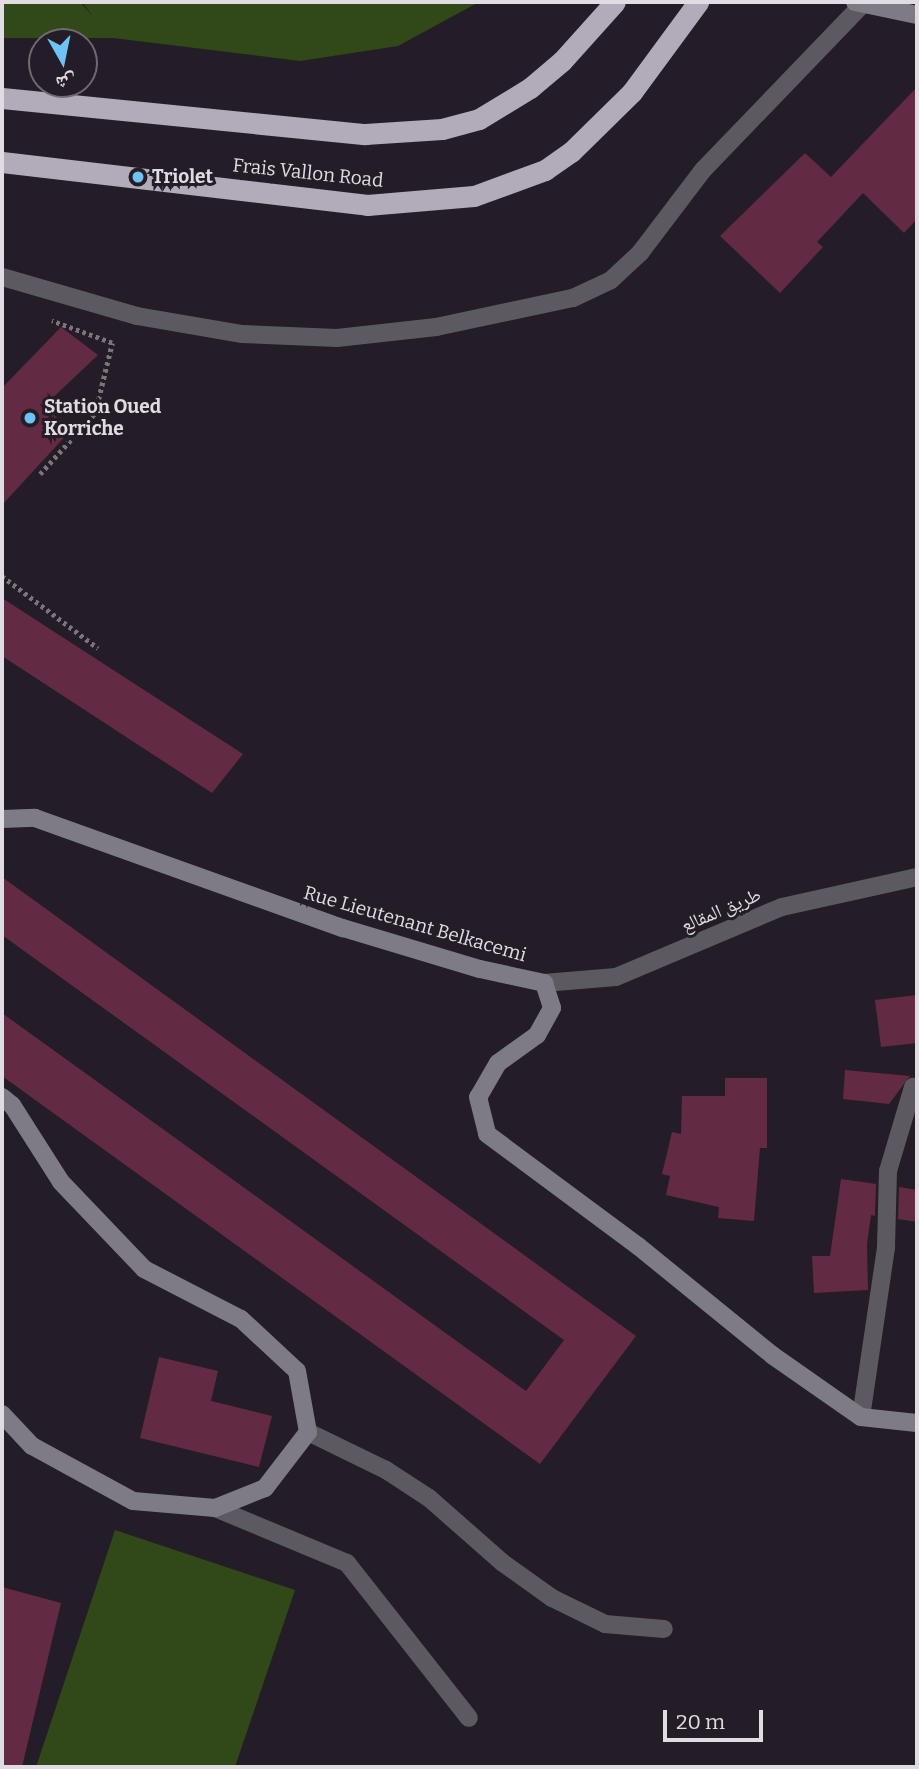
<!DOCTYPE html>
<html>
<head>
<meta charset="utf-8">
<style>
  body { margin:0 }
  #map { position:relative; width:919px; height:1769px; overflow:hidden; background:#241c26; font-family:Bitter,"Noto Naskh Arabic",serif }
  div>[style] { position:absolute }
  .green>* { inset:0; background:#314818 }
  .building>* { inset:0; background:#632a44 }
  .path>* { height:4.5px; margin-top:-2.25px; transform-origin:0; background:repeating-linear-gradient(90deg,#7b747d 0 3.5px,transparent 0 7px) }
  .street>* { height:18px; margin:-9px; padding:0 9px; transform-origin:9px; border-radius:9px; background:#5c5a60 }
  .secondary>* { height:18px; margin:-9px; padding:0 9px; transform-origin:9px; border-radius:9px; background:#7e7b84 }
  .highway>* { height:21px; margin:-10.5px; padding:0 10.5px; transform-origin:10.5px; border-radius:10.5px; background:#b1abba }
  .dots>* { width:19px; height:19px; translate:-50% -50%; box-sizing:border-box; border:4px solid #241c26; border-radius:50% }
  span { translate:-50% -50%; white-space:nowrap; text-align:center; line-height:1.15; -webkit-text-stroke:6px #241c26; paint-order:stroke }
  .street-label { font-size:19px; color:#e1dce3 }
  .poi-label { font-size:19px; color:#e1dce3; font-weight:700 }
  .left { translate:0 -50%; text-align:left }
  .frame { position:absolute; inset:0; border:4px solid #e1dce3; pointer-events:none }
  .north { position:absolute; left:28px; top:28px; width:70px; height:70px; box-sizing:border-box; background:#241c26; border:2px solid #706972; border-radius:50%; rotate:171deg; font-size:19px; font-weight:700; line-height:28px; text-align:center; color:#e1dce3 }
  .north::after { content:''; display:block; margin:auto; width:24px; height:32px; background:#6fc2f4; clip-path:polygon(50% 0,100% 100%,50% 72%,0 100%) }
  .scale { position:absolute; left:663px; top:1710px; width:100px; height:32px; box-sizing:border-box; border:4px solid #e1dce3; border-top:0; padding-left:9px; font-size:21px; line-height:24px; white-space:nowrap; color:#e1dce3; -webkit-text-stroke:5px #241c26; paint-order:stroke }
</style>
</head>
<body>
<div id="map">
  <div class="green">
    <i style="clip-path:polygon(2px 2px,80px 2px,93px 16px,82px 2px,479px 2px,398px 46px,300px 61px,113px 38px,2px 38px)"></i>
    <i style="clip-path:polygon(115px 1530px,295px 1590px,235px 1767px,36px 1767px)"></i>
  </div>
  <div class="building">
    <i style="clip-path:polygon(917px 87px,917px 219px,904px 233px,863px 193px,817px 242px,823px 247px,780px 293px,720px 236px,805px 153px,831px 177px)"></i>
    <i style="clip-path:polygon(61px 327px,98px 355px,44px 406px,71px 430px,2px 505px,2px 388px)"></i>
    <i style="clip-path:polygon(2px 598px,243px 754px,212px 793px,2px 656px)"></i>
    <i style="clip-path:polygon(2px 877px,636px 1336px,540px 1464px,2px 1076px,2px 1013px,526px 1391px,564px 1340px,2px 935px)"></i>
    <i style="clip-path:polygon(917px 995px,917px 1043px,881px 1047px,875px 1000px)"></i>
    <i style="clip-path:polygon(845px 1070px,910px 1076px,889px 1104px,843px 1099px)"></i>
    <i style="clip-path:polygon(725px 1078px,767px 1078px,767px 1148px,760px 1148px,754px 1221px,718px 1218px,719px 1207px,666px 1195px,670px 1176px,662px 1174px,672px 1132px,681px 1134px,682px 1096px,725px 1096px)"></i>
    <i style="clip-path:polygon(841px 1179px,876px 1184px,875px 1216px,871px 1215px,867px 1244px,868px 1290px,814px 1293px,812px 1256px,830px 1256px)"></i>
    <i style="clip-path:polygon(899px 1187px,917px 1190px,917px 1222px,898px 1219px)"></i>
    <i style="clip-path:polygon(159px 1357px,218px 1371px,211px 1401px,272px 1416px,259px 1467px,140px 1438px)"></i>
    <i style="clip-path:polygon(2px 1587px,61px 1603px,22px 1767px,2px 1767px)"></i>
  </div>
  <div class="path">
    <i style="left:40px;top:474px;width:82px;rotate:-48deg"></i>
    <i style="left:95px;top:413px;width:72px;rotate:-76.3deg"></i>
    <i style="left:112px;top:343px;width:64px;rotate:-159.9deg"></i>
    <i style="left:2px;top:576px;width:120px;rotate:36.9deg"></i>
  </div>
  <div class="street">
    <i style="left:2px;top:277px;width:141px;rotate:16.1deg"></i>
    <i style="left:137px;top:316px;width:107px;rotate:9.7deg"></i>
    <i style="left:242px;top:334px;width:95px;rotate:2.4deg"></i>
    <i style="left:337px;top:338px;width:100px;rotate:-6.3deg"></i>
    <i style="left:436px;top:327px;width:140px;rotate:-12deg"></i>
    <i style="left:573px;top:298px;width:42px;rotate:-25.3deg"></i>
    <i style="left:611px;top:280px;width:40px;rotate:-43deg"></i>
    <i style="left:640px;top:253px;width:104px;rotate:-52.8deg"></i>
    <i style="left:703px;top:170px;width:229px;rotate:-46.1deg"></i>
    <i style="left:544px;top:983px;width:72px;rotate:-4.8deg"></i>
    <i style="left:616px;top:977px;width:180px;rotate:-22.9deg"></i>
    <i style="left:782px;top:907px;width:138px;rotate:-12.5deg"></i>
    <i style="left:861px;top:1417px;width:172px;rotate:-81.6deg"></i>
    <i style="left:886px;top:1247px;width:76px;rotate:-88.5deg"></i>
    <i style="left:888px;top:1171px;width:88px;rotate:-73.4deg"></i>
    <i style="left:308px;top:1432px;width:87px;rotate:26deg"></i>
    <i style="left:386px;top:1470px;width:51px;rotate:33.1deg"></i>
    <i style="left:429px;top:1498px;width:98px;rotate:41.3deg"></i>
    <i style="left:503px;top:1563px;width:60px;rotate:35.5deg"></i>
    <i style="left:552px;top:1598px;width:59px;rotate:26.1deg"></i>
    <i style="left:605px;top:1624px;width:59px;rotate:4.8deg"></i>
    <i style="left:215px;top:1508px;width:143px;rotate:22.6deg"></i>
    <i style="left:347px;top:1563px;width:197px;rotate:51.8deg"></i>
  </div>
  <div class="secondary">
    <i style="left:855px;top:2px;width:63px;rotate:11.8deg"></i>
    <i style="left:2px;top:819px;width:33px;rotate:-2deg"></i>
    <i style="left:35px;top:818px;width:327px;rotate:19.7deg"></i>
    <i style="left:343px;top:928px;width:143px;rotate:16.7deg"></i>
    <i style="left:480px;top:969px;width:66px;rotate:12.3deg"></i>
    <i style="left:544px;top:983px;width:26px;rotate:72deg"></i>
    <i style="left:552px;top:1008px;width:31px;rotate:119deg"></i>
    <i style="left:537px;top:1035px;width:48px;rotate:144.3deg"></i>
    <i style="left:498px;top:1063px;width:39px;rotate:120deg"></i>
    <i style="left:478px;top:1097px;width:38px;rotate:76deg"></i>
    <i style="left:487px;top:1134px;width:188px;rotate:36.6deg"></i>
    <i style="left:638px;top:1246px;width:173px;rotate:39.1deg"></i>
    <i style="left:772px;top:1355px;width:108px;rotate:34.9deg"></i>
    <i style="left:861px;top:1417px;width:56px;rotate:6.1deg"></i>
    <i style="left:2px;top:1097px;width:13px;rotate:39deg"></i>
    <i style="left:12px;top:1105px;width:91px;rotate:57.5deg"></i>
    <i style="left:61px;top:1182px;width:120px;rotate:46.3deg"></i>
    <i style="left:144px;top:1269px;width:109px;rotate:27.3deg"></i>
    <i style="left:241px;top:1319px;width:76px;rotate:42.9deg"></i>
    <i style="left:297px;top:1371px;width:62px;rotate:79.8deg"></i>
    <i style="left:308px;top:1432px;width:71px;rotate:127.5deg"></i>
    <i style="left:265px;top:1488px;width:54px;rotate:158.2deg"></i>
    <i style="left:215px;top:1508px;width:82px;rotate:-175.1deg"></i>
    <i style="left:133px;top:1501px;width:115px;rotate:-151.4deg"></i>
    <i style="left:32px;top:1446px;width:44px;rotate:-133.2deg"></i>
  </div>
  <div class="highway">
    <i style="left:2px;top:98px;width:365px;rotate:5.7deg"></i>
    <i style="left:365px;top:134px;width:77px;rotate:-3.7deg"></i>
    <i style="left:442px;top:129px;width:38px;rotate:-15deg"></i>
    <i style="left:479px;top:119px;width:60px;rotate:-31.3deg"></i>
    <i style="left:530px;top:88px;width:42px;rotate:-40.2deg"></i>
    <i style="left:562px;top:61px;width:79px;rotate:-48.1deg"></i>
    <i style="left:2px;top:162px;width:368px;rotate:6.7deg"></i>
    <i style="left:367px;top:205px;width:107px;rotate:-4.8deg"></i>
    <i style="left:474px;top:196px;width:76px;rotate:-20.1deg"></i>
    <i style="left:545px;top:170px;width:32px;rotate:-35deg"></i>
    <i style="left:571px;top:152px;width:86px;rotate:-44.5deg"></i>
    <i style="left:632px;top:92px;width:112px;rotate:-53.7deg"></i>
  </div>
  <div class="dots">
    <i style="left:138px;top:177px;background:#6fc2f4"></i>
    <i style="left:30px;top:418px;background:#6fc2f4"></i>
  </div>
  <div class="street-label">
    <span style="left:308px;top:173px;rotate:6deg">Frais Vallon Road</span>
    <span style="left:721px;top:910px;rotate:-23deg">طريق المقالع</span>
    <span style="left:415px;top:924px;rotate:16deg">Rue Lieutenant Belkacemi</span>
  </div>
  <div class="poi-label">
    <span class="left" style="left:152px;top:177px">Triolet</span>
    <span class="left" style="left:44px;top:418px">Station Oued<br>Korriche</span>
  </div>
  <div class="frame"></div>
  <div class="north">ش</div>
  <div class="scale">20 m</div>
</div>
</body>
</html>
